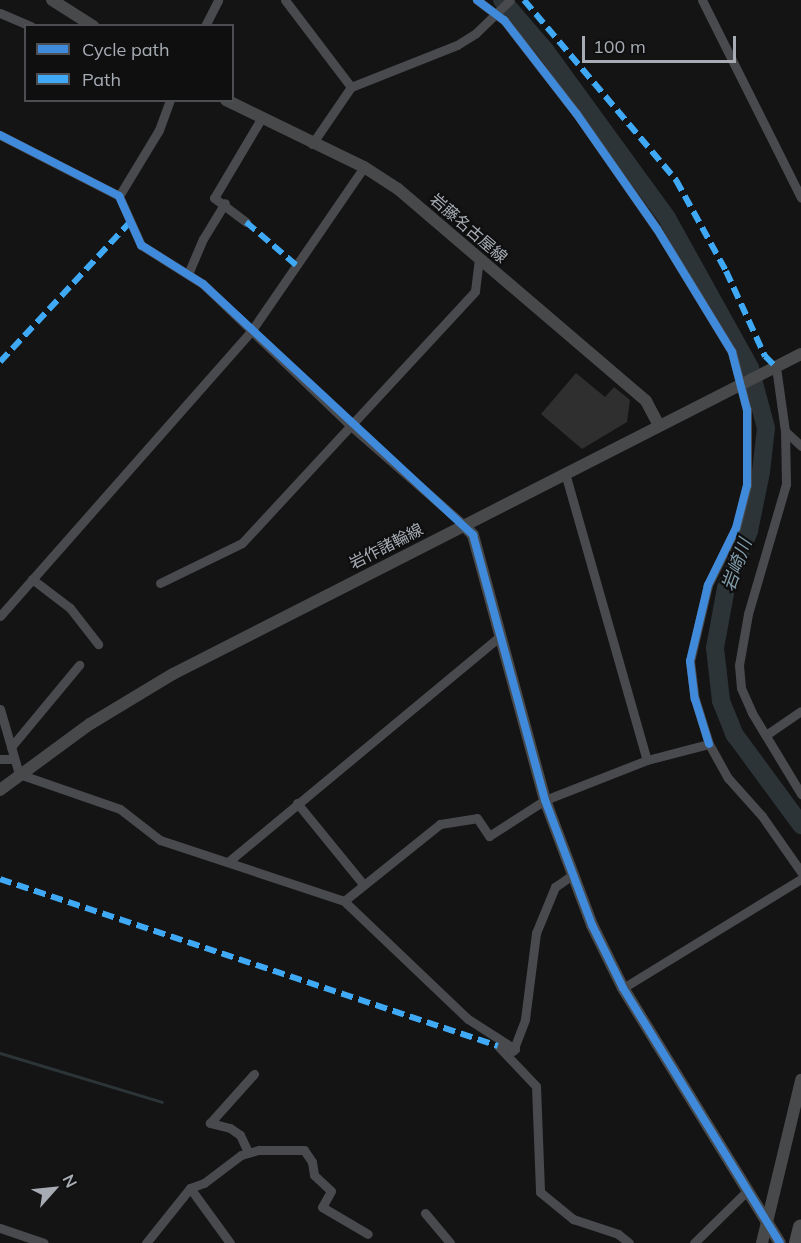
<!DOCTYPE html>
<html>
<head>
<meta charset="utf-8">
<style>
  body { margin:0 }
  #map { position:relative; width:801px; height:1243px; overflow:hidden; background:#141415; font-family:Mulish,"Noto Sans JP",sans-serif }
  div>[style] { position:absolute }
  .stream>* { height:3px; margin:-1.5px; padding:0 1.5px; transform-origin:1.5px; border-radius:1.5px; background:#2c3438 }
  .river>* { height:18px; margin:-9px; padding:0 9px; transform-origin:9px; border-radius:9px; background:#2c3438 }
  .building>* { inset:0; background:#2f2f30 }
  .street>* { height:9px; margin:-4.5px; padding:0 4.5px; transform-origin:4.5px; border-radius:4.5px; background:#494a4d }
  .secondary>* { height:12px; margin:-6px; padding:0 6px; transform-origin:6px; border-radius:6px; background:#48494b }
  .highway>* { height:16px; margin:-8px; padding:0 8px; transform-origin:8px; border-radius:8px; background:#4b4d4e }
  .quiet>* { height:6px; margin-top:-3px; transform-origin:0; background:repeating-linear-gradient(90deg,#3fa9f5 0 12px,transparent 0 18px) }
  .cycleway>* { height:8px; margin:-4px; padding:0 4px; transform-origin:4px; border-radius:4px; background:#408adc }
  span { translate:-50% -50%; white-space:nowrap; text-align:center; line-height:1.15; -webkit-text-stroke:4.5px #0f0f10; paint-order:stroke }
  .street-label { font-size:16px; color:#a7acb4 }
  .water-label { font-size:18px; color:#819cab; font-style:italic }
  .legend { position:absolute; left:24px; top:24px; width:210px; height:78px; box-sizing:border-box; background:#0f0f10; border:2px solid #4c4e52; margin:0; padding:8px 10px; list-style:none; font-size:18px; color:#a7acb4 }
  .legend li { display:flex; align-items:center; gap:12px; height:30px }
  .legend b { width:30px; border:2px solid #4c4e52 }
  .north { position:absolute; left:24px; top:1159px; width:60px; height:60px; -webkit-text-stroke:4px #0f0f10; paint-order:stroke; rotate:63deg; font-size:16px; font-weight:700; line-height:24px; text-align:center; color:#a7acb4 }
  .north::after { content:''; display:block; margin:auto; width:21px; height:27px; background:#a7acb4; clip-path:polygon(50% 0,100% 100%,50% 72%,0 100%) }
  .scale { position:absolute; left:582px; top:36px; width:154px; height:27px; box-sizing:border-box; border:3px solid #a7acb4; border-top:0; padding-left:8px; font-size:18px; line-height:21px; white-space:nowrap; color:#a7acb4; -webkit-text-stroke:4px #0f0f10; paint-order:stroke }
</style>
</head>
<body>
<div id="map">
  <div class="stream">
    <i style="left:0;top:1053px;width:169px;rotate:16.8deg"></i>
  </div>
  <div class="river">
    <i style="left:502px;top:0;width:66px;rotate:49.3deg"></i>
    <i style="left:545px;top:50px;width:208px;rotate:54deg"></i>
    <i style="left:667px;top:218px;width:171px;rotate:61deg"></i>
    <i style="left:750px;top:368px;width:62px;rotate:75.1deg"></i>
    <i style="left:766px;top:428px;width:44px;rotate:96.5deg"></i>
    <i style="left:761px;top:472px;width:60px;rotate:101.5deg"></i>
    <i style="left:749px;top:531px;width:61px;rotate:112deg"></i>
    <i style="left:726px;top:588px;width:61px;rotate:100.4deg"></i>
    <i style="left:715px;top:648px;width:53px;rotate:83.5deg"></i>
    <i style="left:721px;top:701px;width:37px;rotate:68deg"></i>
    <i style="left:735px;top:735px;width:112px;rotate:53.7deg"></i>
  </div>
  <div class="building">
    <i style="clip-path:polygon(576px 373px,605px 397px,614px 387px,630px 400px,627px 422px,582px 449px,541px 414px)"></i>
  </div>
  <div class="street">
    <i style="left:285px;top:0;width:109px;rotate:52.8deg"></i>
    <i style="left:477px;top:0;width:34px;rotate:37deg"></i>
    <i style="left:504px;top:20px;width:118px;rotate:52.3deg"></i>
    <i style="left:576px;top:113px;width:141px;rotate:55.1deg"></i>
    <i style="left:657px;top:229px;width:144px;rotate:58.6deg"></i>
    <i style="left:732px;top:352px;width:60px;rotate:75.5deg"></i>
    <i style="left:747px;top:410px;width:75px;rotate:90deg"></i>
    <i style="left:747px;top:485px;width:44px;rotate:104.3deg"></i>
    <i style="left:736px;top:528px;width:64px;rotate:116.2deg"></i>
    <i style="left:708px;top:585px;width:78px;rotate:103.3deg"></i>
    <i style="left:690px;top:661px;width:38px;rotate:83deg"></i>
    <i style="left:695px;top:699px;width:47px;rotate:72.7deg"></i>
    <i style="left:702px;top:0;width:221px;rotate:63.4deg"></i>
    <i style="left:0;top:13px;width:34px;rotate:23deg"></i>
    <i style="left:205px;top:26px;width:29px;rotate:-63deg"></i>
    <i style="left:0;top:135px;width:134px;rotate:27.1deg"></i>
    <i style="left:119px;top:196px;width:54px;rotate:65.8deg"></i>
    <i style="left:141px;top:245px;width:73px;rotate:32.2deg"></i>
    <i style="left:203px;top:284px;width:205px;rotate:43.8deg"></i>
    <i style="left:351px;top:426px;width:150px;rotate:41.2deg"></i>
    <i style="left:312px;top:144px;width:69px;rotate:-55.6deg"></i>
    <i style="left:351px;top:87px;width:114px;rotate:-21.6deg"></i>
    <i style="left:457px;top:45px;width:22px;rotate:-32deg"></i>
    <i style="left:476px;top:33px;width:47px;rotate:-44.1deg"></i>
    <i style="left:119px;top:196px;width:77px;rotate:-58.8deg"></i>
    <i style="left:159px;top:130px;width:32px;rotate:-70deg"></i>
    <i style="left:246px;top:222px;width:40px;rotate:-143deg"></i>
    <i style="left:214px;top:198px;width:94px;rotate:-59.3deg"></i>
    <i style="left:188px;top:274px;width:38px;rotate:-67deg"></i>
    <i style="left:203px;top:239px;width:42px;rotate:-58.6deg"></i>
    <i style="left:776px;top:367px;width:65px;rotate:82deg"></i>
    <i style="left:785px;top:431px;width:22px;rotate:43deg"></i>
    <i style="left:785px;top:431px;width:53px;rotate:88.9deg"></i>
    <i style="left:786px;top:484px;width:135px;rotate:106.3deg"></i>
    <i style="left:748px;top:614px;width:52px;rotate:100deg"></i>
    <i style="left:739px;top:665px;width:23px;rotate:85deg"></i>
    <i style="left:741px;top:688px;width:27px;rotate:66deg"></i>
    <i style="left:752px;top:713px;width:95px;rotate:58.8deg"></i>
    <i style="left:565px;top:473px;width:298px;rotate:74.1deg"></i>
    <i style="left:32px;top:579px;width:48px;rotate:37.3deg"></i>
    <i style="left:70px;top:608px;width:46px;rotate:52.1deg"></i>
    <i style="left:160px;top:583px;width:91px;rotate:-26deg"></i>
    <i style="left:242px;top:543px;width:343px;rotate:-47.2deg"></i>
    <i style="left:475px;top:291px;width:32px;rotate:-83deg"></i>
    <i style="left:0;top:616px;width:381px;rotate:-48.6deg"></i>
    <i style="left:252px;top:330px;width:198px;rotate:-55.5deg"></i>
    <i style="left:0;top:709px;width:68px;rotate:73.7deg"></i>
    <i style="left:19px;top:774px;width:107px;rotate:19.1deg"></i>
    <i style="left:120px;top:809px;width:51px;rotate:37.8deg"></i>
    <i style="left:160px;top:840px;width:194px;rotate:18.3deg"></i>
    <i style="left:344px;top:901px;width:171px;rotate:43.6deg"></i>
    <i style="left:468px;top:1019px;width:56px;rotate:32.6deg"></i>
    <i style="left:766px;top:735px;width:42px;rotate:-34.4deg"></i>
    <i style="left:11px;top:747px;width:107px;rotate:-50.3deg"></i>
    <i style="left:0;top:759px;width:14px"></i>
    <i style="left:297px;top:803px;width:104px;rotate:50.8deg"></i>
    <i style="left:228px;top:862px;width:355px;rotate:-39.7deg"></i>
    <i style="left:344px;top:901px;width:123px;rotate:-38.7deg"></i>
    <i style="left:440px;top:824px;width:37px;rotate:-9deg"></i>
    <i style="left:477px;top:818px;width:22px;rotate:56deg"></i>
    <i style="left:489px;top:836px;width:67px;rotate:-32.7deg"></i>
    <i style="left:545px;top:800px;width:110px;rotate:-21.4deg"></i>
    <i style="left:647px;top:760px;width:64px;rotate:-14.5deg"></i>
    <i style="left:709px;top:744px;width:39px;rotate:61deg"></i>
    <i style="left:728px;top:778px;width:51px;rotate:48.2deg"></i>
    <i style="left:762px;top:816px;width:68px;rotate:55.1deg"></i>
    <i style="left:623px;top:988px;width:209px;rotate:-31.5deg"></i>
    <i style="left:498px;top:1046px;width:55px;rotate:46.5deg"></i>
    <i style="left:536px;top:1086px;width:106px;rotate:87.8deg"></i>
    <i style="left:540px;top:1192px;width:43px;rotate:39.3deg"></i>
    <i style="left:573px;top:1219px;width:47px;rotate:18.4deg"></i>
    <i style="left:618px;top:1234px;width:14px;rotate:39deg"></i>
    <i style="left:513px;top:1051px;width:34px;rotate:-69deg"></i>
    <i style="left:525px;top:1019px;width:87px;rotate:-82.7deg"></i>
    <i style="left:536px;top:933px;width:50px;rotate:-67.6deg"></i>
    <i style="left:555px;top:887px;width:19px;rotate:-35deg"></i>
    <i style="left:248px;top:1152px;width:19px;rotate:-115deg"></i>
    <i style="left:240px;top:1135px;width:12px;rotate:-145deg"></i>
    <i style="left:230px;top:1128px;width:21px;rotate:-166deg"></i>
    <i style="left:210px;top:1123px;width:66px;rotate:-48.1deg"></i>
    <i style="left:190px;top:1188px;width:68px;rotate:54deg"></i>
    <i style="left:425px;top:1213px;width:39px;rotate:50deg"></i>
    <i style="left:0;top:1228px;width:46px;rotate:18.8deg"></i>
    <i style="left:146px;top:1243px;width:70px;rotate:-51.3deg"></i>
    <i style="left:190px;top:1188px;width:15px;rotate:-20deg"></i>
    <i style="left:204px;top:1183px;width:46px;rotate:-37.1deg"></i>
    <i style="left:241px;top:1155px;width:19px;rotate:-16deg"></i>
    <i style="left:259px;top:1150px;width:45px"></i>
    <i style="left:304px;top:1150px;width:14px;rotate:56deg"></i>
    <i style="left:312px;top:1162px;width:13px;rotate:81deg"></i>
    <i style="left:314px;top:1175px;width:23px;rotate:43deg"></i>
    <i style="left:331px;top:1191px;width:18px;rotate:119deg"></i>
    <i style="left:322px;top:1207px;width:53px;rotate:30.4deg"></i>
    <i style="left:694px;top:1243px;width:74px;rotate:-44.5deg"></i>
  </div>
  <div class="secondary">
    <i style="left:52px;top:0;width:49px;rotate:32.4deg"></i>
    <i style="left:226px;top:100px;width:153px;rotate:25.9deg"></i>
    <i style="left:364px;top:167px;width:40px;rotate:32.9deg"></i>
    <i style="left:398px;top:189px;width:326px;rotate:40.5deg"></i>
    <i style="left:646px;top:401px;width:26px;rotate:62deg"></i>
    <i style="left:464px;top:525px;width:13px;rotate:48deg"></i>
    <i style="left:473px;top:535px;width:275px;rotate:74.8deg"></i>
    <i style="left:545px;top:800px;width:134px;rotate:69.4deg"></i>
    <i style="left:592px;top:925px;width:70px;rotate:63.8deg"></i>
    <i style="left:623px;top:988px;width:299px;rotate:58.4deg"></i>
    <i style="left:0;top:790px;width:112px;rotate:-36.3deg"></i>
    <i style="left:90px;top:724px;width:97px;rotate:-31.1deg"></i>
    <i style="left:173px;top:674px;width:705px;rotate:-27deg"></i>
    <i style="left:762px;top:1243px;width:168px;rotate:-76.5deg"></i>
  </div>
  <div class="highway">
    <i style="left:797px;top:1243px;width:16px;rotate:-76deg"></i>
  </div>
  <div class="quiet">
    <i style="left:524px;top:0;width:236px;rotate:49.8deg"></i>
    <i style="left:676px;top:180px;width:104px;rotate:61.2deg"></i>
    <i style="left:726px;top:271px;width:94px;rotate:65.4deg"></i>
    <i style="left:765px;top:356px;width:16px;rotate:45deg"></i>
    <i style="left:246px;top:222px;width:66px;rotate:40.7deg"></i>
    <i style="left:0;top:362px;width:190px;rotate:-47.1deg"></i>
    <i style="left:0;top:879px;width:525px;rotate:18.54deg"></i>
  </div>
  <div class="cycleway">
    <i style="left:477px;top:0;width:34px;rotate:37deg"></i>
    <i style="left:504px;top:20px;width:118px;rotate:52.3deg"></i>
    <i style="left:576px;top:113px;width:141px;rotate:55.1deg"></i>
    <i style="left:657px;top:229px;width:144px;rotate:58.6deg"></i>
    <i style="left:732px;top:352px;width:60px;rotate:75.5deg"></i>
    <i style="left:747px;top:410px;width:75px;rotate:90deg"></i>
    <i style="left:747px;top:485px;width:44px;rotate:104.3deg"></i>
    <i style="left:736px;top:528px;width:64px;rotate:116.2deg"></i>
    <i style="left:708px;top:585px;width:78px;rotate:103.3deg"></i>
    <i style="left:690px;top:661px;width:38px;rotate:83deg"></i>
    <i style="left:695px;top:699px;width:47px;rotate:72.7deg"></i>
    <i style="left:0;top:135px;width:134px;rotate:27.1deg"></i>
    <i style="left:119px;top:196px;width:54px;rotate:65.8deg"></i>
    <i style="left:141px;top:245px;width:73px;rotate:32.2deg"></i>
    <i style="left:203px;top:284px;width:369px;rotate:42.9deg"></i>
    <i style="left:473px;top:535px;width:275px;rotate:74.8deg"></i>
    <i style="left:545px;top:800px;width:134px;rotate:69.4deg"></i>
    <i style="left:592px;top:925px;width:70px;rotate:63.8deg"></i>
    <i style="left:623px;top:988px;width:299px;rotate:58.4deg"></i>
  </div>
  <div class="street-label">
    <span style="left:469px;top:228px;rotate:41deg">岩藤名古屋線</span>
    <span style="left:386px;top:546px;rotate:-27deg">岩作諸輪線</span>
  </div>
  <div class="water-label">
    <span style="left:737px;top:565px;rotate:-70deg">岩崎川</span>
  </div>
  <ul class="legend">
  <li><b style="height:8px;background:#408adc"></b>Cycle path</li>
  <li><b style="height:8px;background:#3fa9f5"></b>Path</li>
  </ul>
  <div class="north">N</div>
  <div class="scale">100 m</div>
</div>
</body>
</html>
